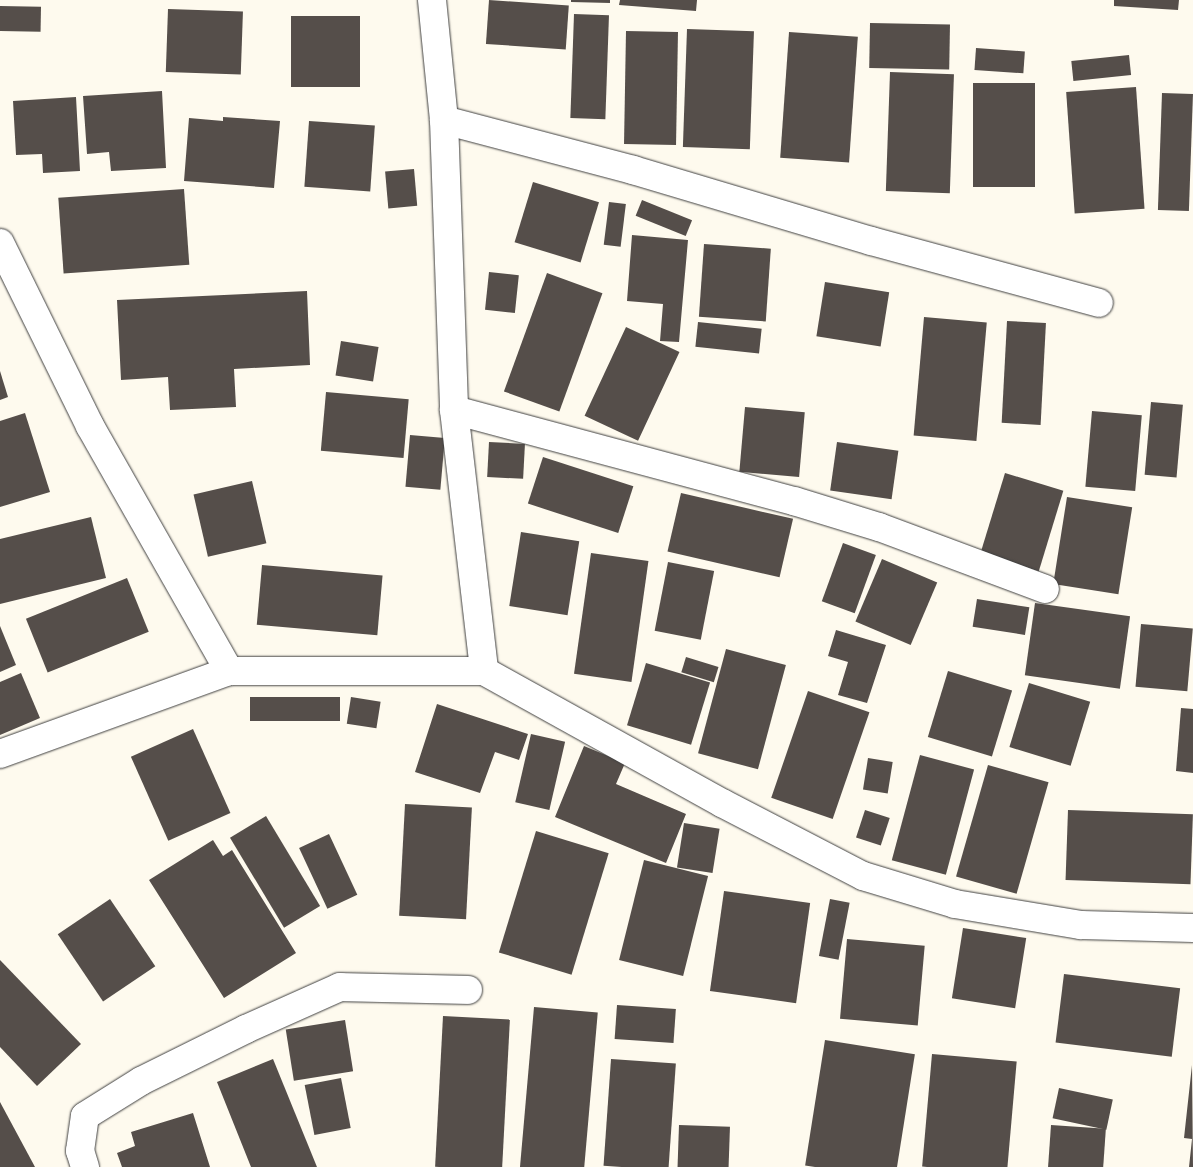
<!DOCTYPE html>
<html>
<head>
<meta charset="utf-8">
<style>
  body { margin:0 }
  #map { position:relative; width:1193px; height:1167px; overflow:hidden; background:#fefaee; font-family:Georgia,serif }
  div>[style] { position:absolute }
  .building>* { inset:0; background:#554e4a; transform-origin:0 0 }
  .roads { filter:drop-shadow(0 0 1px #404040) drop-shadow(0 0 1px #404040) }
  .minor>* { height:28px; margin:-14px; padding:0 14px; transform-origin:14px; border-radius:14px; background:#fff }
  span { translate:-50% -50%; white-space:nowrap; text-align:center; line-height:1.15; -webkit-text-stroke:5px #fff; paint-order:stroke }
</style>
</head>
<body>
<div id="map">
  <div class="building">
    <i style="left:489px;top:0;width:80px;height:44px;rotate:4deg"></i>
    <i style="clip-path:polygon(571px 0,610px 0,610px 3px,571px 2px)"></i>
    <i style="clip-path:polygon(620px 0,697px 0,696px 11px,619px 5px)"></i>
    <i style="clip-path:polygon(1114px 0,1179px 0,1178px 10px,1114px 6px)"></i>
    <i style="left:0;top:6px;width:41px;height:25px;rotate:1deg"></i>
    <i style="left:168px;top:9px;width:75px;height:63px;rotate:2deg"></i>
    <i style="left:574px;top:14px;width:35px;height:104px;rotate:2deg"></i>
    <i style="left:291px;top:16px;width:69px;height:71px"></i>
    <i style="left:870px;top:23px;width:80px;height:45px;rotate:1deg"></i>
    <i style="left:687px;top:29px;width:67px;height:118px;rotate:2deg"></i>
    <i style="left:626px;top:31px;width:52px;height:113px;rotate:1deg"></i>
    <i style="left:789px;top:32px;width:69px;height:126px;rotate:4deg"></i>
    <i style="left:976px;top:48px;width:49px;height:22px;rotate:4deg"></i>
    <i style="left:1129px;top:55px;width:20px;height:58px;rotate:84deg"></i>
    <i style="left:890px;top:72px;width:64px;height:119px;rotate:2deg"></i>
    <i style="left:973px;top:83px;width:62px;height:104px"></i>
    <i style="left:1136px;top:87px;width:122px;height:70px;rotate:86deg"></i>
    <i style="clip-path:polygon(162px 91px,166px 168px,111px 171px,109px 152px,87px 154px,83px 96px)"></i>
    <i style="left:1162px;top:93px;width:31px;height:117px;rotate:2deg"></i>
    <i style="clip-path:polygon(76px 97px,80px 171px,43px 173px,42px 154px,16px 155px,13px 101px)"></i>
    <i style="clip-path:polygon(223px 117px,280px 121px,274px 188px,184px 181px,189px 118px,223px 121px)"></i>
    <i style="left:309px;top:121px;width:66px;height:66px;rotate:4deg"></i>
    <i style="left:414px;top:169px;width:37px;height:29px;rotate:85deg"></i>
    <i style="left:533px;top:182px;width:69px;height:63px;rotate:17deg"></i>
    <i style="left:184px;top:189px;width:76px;height:126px;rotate:86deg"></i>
    <i style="left:642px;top:200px;width:54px;height:17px;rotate:22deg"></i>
    <i style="left:609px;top:202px;width:17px;height:43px;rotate:7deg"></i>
    <i style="clip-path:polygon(632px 235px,688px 240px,679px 342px,660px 341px,663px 304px,627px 301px)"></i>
    <i style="left:704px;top:244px;width:67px;height:73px;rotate:4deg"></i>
    <i style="left:489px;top:272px;width:30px;height:38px;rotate:6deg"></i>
    <i style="left:547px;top:273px;width:59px;height:126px;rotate:20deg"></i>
    <i style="left:825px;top:282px;width:65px;height:55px;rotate:9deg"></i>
    <i style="clip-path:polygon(307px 291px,310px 365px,234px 369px,236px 407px,170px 410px,168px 377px,121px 380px,117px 300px)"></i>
    <i style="left:924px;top:317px;width:63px;height:119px;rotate:5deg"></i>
    <i style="left:1007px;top:321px;width:39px;height:102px;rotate:3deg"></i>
    <i style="left:698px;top:322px;width:64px;height:25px;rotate:6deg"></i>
    <i style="left:626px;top:327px;width:59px;height:98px;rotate:25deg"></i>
    <i style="left:341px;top:341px;width:38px;height:35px;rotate:9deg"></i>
    <i style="clip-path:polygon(0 371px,8px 397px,0 400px)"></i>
    <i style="left:326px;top:392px;width:83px;height:59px;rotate:5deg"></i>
    <i style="left:1151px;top:402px;width:32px;height:73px;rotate:5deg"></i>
    <i style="left:745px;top:407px;width:60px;height:65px;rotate:5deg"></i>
    <i style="left:1092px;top:411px;width:50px;height:76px;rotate:5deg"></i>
    <i style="clip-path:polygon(25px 413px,50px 492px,0 507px,0 421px)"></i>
    <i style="left:410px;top:435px;width:35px;height:52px;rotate:5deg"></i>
    <i style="left:489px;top:442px;width:36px;height:35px;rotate:3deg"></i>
    <i style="left:837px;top:442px;width:62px;height:49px;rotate:8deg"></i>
    <i style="left:543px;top:457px;width:95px;height:49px;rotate:18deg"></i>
    <i style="left:1005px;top:473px;width:61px;height:84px;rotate:17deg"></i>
    <i style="left:252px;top:481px;width:64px;height:60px;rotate:77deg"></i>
    <i style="left:681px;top:493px;width:115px;height:60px;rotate:13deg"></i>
    <i style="left:1067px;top:497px;width:66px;height:88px;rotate:9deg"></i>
    <i style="clip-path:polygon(91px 517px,106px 578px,0 604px,0 539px)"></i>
    <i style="left:521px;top:532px;width:59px;height:75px;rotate:9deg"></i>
    <i style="left:843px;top:543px;width:35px;height:62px;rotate:20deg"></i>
    <i style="left:591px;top:553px;width:58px;height:122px;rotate:8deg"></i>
    <i style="left:882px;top:559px;width:60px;height:68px;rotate:23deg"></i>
    <i style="left:668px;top:562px;width:47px;height:70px;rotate:11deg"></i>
    <i style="left:262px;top:565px;width:121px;height:60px;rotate:5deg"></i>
    <i style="left:127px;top:578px;width:58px;height:109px;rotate:68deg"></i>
    <i style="left:977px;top:599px;width:53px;height:28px;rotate:9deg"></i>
    <i style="left:1035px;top:603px;width:96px;height:73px;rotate:8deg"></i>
    <i style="left:1141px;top:624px;width:52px;height:63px;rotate:5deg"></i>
    <i style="clip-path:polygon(0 626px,16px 665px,0 672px)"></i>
    <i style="clip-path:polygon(836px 630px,886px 645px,867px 703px,838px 695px,848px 662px,828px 656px)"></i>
    <i style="left:726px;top:649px;width:62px;height:108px;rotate:15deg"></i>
    <i style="left:686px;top:657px;width:34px;height:16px;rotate:17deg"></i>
    <i style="left:646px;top:663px;width:67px;height:65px;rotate:17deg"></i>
    <i style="left:948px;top:671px;width:67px;height:69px;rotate:17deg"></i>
    <i style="clip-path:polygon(21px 673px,40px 718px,0 735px,0 682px)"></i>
    <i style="left:1029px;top:683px;width:64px;height:67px;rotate:17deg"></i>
    <i style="left:808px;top:691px;width:65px;height:113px;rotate:19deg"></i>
    <i style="left:250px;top:697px;width:90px;height:24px"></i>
    <i style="left:351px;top:697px;width:30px;height:27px;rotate:9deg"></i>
    <i style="clip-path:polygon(437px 704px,528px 734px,519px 760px,495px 752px,480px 793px,415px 772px)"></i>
    <i style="clip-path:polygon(1181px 708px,1193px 709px,1193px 773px,1176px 771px)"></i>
    <i style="left:193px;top:729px;width:92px;height:68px;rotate:66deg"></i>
    <i style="left:531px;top:734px;width:35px;height:70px;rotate:13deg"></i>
    <i style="clip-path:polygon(584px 746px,625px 763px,616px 784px,686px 814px,666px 863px,555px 817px)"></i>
    <i style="left:920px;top:755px;width:56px;height:109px;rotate:15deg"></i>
    <i style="left:868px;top:758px;width:25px;height:32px;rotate:9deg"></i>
    <i style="left:988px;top:765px;width:63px;height:116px;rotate:16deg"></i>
    <i style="left:405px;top:804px;width:67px;height:112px;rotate:3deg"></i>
    <i style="left:865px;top:810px;width:26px;height:29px;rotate:18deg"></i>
    <i style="left:1068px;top:810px;width:125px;height:70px;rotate:2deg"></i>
    <i style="left:266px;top:816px;width:105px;height:42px;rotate:59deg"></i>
    <i style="left:684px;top:823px;width:36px;height:45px;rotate:9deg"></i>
    <i style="left:536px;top:831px;width:76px;height:127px;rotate:17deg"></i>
    <i style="left:329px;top:834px;width:67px;height:33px;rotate:65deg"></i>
    <i style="clip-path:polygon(213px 840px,223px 856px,232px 850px,296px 953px,224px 998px,149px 880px)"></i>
    <i style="left:644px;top:860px;width:66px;height:103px;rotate:14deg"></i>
    <i style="left:724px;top:891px;width:87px;height:101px;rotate:8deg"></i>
    <i style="left:110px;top:899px;width:81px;height:63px;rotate:56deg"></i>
    <i style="left:830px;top:899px;width:20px;height:58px;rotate:11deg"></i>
    <i style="left:963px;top:928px;width:64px;height:71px;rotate:9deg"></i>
    <i style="left:847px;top:939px;width:78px;height:80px;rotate:5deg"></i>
    <i style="clip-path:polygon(0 960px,81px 1044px,37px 1086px,0 1047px)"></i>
    <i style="left:1064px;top:974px;width:117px;height:69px;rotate:7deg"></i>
    <i style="left:617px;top:1005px;width:59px;height:34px;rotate:4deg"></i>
    <i style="left:534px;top:1007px;width:64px;height:161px;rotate:5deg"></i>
    <i style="left:443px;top:1016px;width:67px;height:151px;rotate:3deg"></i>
    <i style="left:345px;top:1020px;width:52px;height:60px;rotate:81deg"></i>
    <i style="left:825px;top:1040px;width:91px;height:127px;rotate:9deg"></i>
    <i style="left:932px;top:1054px;width:85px;height:113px;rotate:5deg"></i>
    <i style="clip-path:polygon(273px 1059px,317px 1167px,251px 1167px,217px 1082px)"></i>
    <i style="left:611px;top:1059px;width:65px;height:107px;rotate:4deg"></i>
    <i style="clip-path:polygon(1192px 1065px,1193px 1167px,1189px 1167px,1192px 1139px,1184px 1138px)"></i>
    <i style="left:341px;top:1078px;width:51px;height:37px;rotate:79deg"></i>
    <i style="left:1059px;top:1088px;width:55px;height:31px;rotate:12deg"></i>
    <i style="clip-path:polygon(0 1102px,35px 1167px,0 1167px)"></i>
    <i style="clip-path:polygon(193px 1113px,210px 1167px,122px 1167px,117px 1153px,135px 1146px,131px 1132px)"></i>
    <i style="left:679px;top:1125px;width:51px;height:42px;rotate:2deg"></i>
    <i style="left:1051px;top:1125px;width:55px;height:42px;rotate:4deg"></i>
  </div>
  <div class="roads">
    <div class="minor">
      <i style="left:432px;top:0;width:121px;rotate:84.3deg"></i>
      <i style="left:444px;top:120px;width:290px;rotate:88deg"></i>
      <i style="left:454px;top:410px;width:263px;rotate:83.4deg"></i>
      <i style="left:444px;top:120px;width:196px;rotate:14.8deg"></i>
      <i style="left:633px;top:170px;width:248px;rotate:16.6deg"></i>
      <i style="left:871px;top:241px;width:236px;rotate:15.2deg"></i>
      <i style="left:0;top:243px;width:204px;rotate:63.8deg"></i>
      <i style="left:90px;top:426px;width:282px;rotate:60.4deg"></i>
      <i style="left:454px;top:410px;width:352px;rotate:15deg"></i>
      <i style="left:794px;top:501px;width:89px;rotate:17deg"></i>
      <i style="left:879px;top:527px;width:177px;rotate:20.5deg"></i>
      <i style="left:0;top:754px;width:244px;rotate:-19.9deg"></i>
      <i style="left:229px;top:671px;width:255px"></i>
      <i style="left:484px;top:671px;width:272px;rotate:29deg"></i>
      <i style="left:722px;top:803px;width:159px;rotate:27.4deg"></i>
      <i style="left:863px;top:876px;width:96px;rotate:16.9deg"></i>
      <i style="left:955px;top:904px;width:128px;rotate:9.5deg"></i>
      <i style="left:1081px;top:925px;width:112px;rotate:1.5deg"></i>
      <i style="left:85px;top:1167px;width:17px;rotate:-107deg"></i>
      <i style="left:80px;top:1151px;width:35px;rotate:-82deg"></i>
      <i style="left:85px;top:1116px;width:66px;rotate:-32deg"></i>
      <i style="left:141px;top:1081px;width:117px;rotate:-26.3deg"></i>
      <i style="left:246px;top:1029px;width:103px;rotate:-24.1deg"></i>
      <i style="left:340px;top:987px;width:128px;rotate:1.3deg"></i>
    </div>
  </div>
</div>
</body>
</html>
